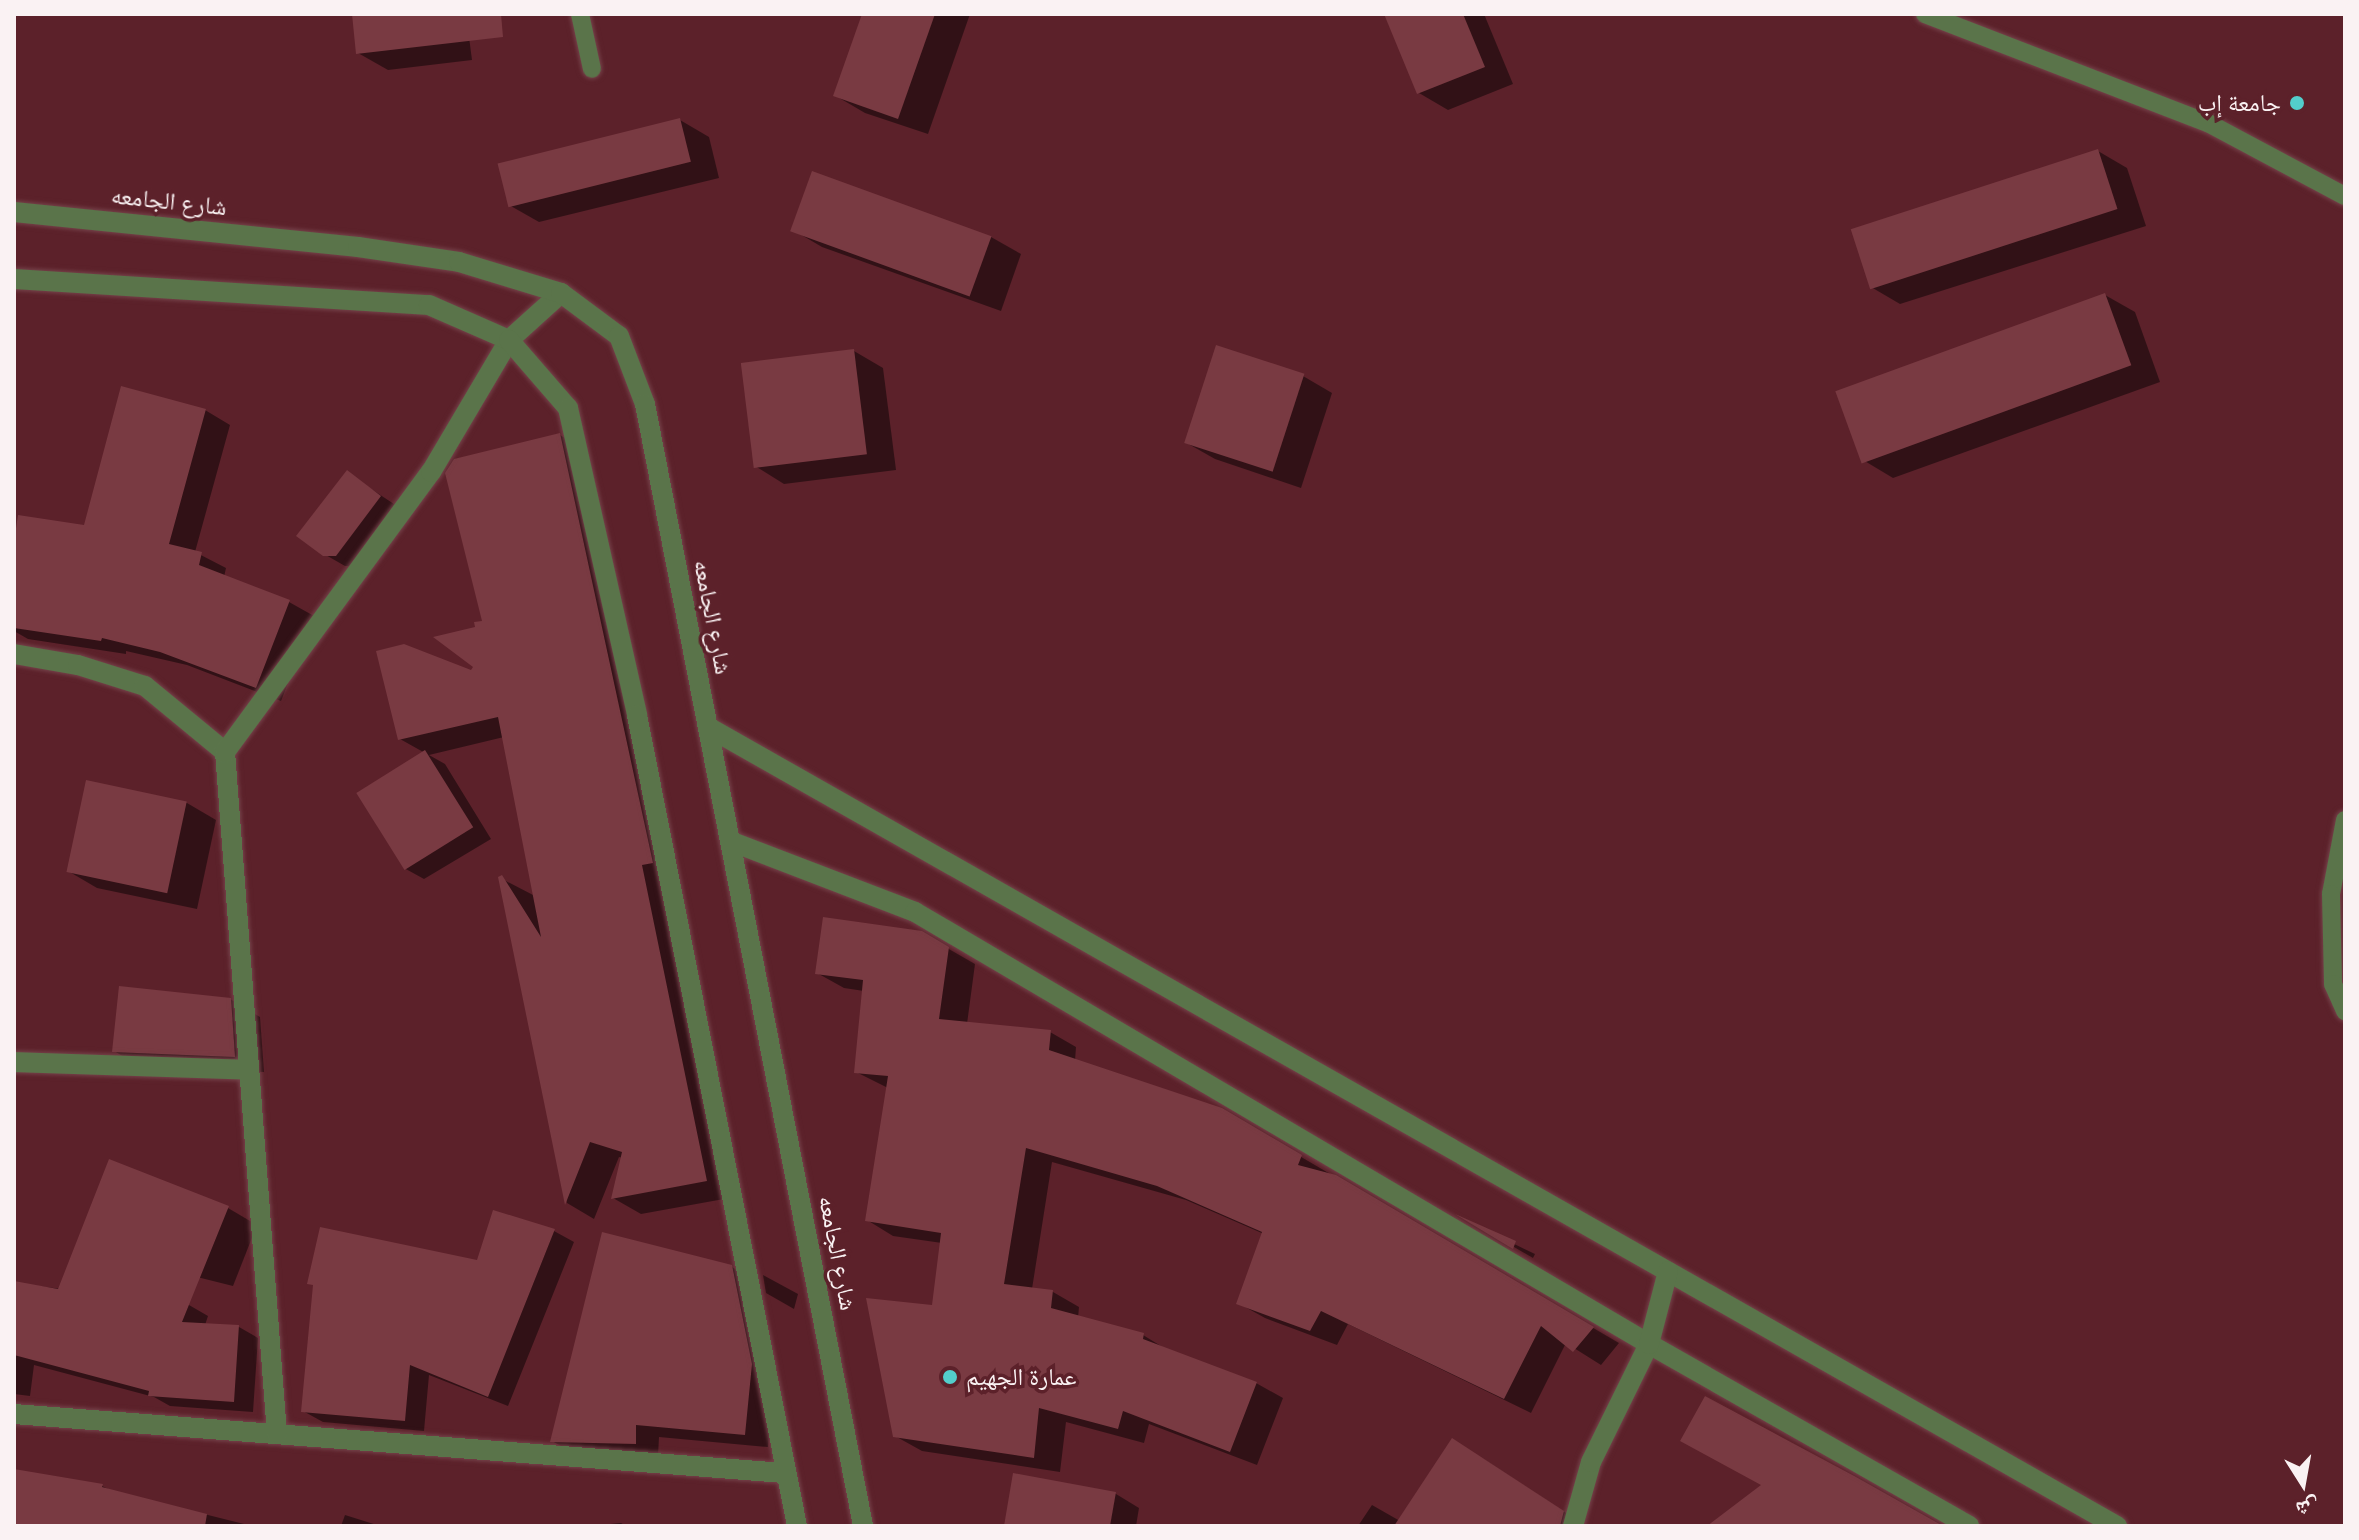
<!DOCTYPE html>
<html>
<head>
<meta charset="utf-8">
<style>
  body { margin:0 }
  #map { position:relative; width:2359px; height:1540px; overflow:hidden; background:#5c212a; font-family:Figtree,"Noto Naskh Arabic",sans-serif }
  div>[style] { position:absolute }
  .shadow>* { inset:0; background:#0007 }
  .building>* { inset:0; background:#793a42; transform-origin:0 0 }
  .roads { filter:drop-shadow(0 0 2px #75424a) drop-shadow(0 0 2px #75424a) }
  .service>* { height:18px; margin:-9px; padding:0 9px; transform-origin:9px; border-radius:9px; background:#5a744a }
  .minor>* { height:20px; margin:-10px; padding:0 10px; transform-origin:10px; border-radius:10px; background:#5a744a }
  .tertiary>* { height:20px; margin:-10px; padding:0 10px; transform-origin:10px; border-radius:10px; background:#5a744a }
  .dots>* { width:22px; height:22px; translate:-50% -50%; box-sizing:border-box; border:4px solid #5c212a; border-radius:50% }
  span { translate:-50% -50%; white-space:nowrap; text-align:center; line-height:1.15; -webkit-text-stroke:7px #5c212a; paint-order:stroke }
  .poi-label { font-size:24px; color:#faf2f3 }
  .right { translate:-100% -50%; text-align:right }
  .left { translate:0 -50%; text-align:left }
  .street-label { font-size:24px; color:#faf2f3 }
  .frame { position:absolute; inset:0; border:16px solid #faf2f3; pointer-events:none }
  .north { position:absolute; left:2263px; top:1444px; width:80px; height:80px; -webkit-text-stroke:6px #5c212a; paint-order:stroke; rotate:169deg; font-size:22px; font-weight:700; line-height:32px; text-align:center; color:#faf2f3 }
  .north::after { content:''; display:block; margin:auto; width:28px; height:36px; background:#faf2f3; clip-path:polygon(50% 0,100% 100%,50% 72%,0 100%) }
</style>
</head>
<body>
<div id="map">
  <div class="shadow">
    <i style="clip-path:polygon(354px 14px,466px 14px,472px 60px,388px 70px,358px 53px)"></i>
    <i style="clip-path:polygon(864px 14px,970px 14px,928px 134px,865px 113px,836px 96px)"></i>
    <i style="clip-path:polygon(1386px 14px,1484px 14px,1513px 84px,1448px 110px,1419px 93px)"></i>
    <i style="clip-path:polygon(680px 120px,709px 137px,719px 178px,539px 222px,509px 205px)"></i>
    <i style="clip-path:polygon(2098px 151px,2127px 168px,2146px 226px,1900px 304px,1871px 287px)"></i>
    <i style="clip-path:polygon(814px 173px,991px 237px,1021px 254px,1001px 311px,822px 247px,793px 230px)"></i>
    <i style="clip-path:polygon(2105px 295px,2135px 312px,2160px 382px,1893px 478px,1863px 460px)"></i>
    <i style="clip-path:polygon(854px 351px,883px 368px,896px 470px,784px 484px,755px 466px)"></i>
    <i style="clip-path:polygon(1303px 376px,1332px 393px,1301px 488px,1215px 459px,1185px 442px)"></i>
    <i style="clip-path:polygon(205px 410px,230px 425px,195px 552px,226px 568px,224px 577px,289px 602px,314px 616px,281px 701px,187px 665px,126px 651px,126px 654px,28px 639px,14px 631px,14px 539px,85px 527px)"></i>
    <i style="clip-path:polygon(560px 435px,588px 452px,680px 879px,669px 881px,735px 1197px,641px 1214px,613px 1198px,623px 1158px,619px 1157px,594px 1219px,567px 1203px,500px 878px,535px 896px,504px 737px,429px 755px,445px 764px,491px 839px,424px 879px,404px 868px,425px 753px,400px 739px,476px 666px,477px 628px,484px 622px)"></i>
    <i style="clip-path:polygon(347px 473px,400px 508px,356px 566px,345px 566px,324px 554px)"></i>
    <i style="clip-path:polygon(87px 782px,187px 803px,216px 820px,197px 909px,97px 888px,68px 871px)"></i>
    <i style="clip-path:polygon(921px 933px,975px 964px,967px 1024px,1050px 1032px,1076px 1047px,1075px 1061px,1221px 1110px,1619px 1343px,1601px 1365px,1566px 1343px,1531px 1413px,1348px 1324px,1337px 1345px,1265px 1318px,1238px 1303px,1264px 1234px,1186px 1200px,1052px 1162px,1032px 1289px,1053px 1292px,1079px 1307px,1078px 1318px,1143px 1335px,1169px 1351px,1256px 1383px,1283px 1398px,1257px 1465px,1149px 1424px,1144px 1443px,1066px 1422px,1060px 1472px,922px 1451px,895px 1436px,934px 1308px,942px 1243px,893px 1236px,867px 1220px,888px 1088px,856px 1072px,864px 991px,844px 988px,817px 973px)"></i>
    <i style="clip-path:polygon(230px 999px,260px 1017px,264px 1072px,143px 1068px,114px 1051px)"></i>
    <i style="clip-path:polygon(228px 1208px,257px 1225px,233px 1286px,109px 1255px)"></i>
    <i style="clip-path:polygon(495px 1212px,554px 1231px,574px 1242px,508px 1406px,429px 1375px,424px 1431px,323px 1422px,303px 1411px,478px 1263px)"></i>
    <i style="clip-path:polygon(1483px 1229px,1535px 1254px,1533px 1258px,1514px 1247px)"></i>
    <i style="clip-path:polygon(732px 1267px,755px 1281px,774px 1378px,768px 1447px,659px 1437px,658px 1456px,575px 1454px,552px 1441px)"></i>
    <i style="clip-path:polygon(763px 1275px,798px 1294px,794px 1309px,766px 1293px)"></i>
    <i style="clip-path:polygon(14px 1283px,189px 1305px,208px 1316px,205px 1325px,239px 1327px,258px 1338px,253px 1412px,170px 1406px,154px 1397px,34px 1365px,30px 1396px,14px 1394px)"></i>
    <i style="clip-path:polygon(1482px 1458px,1586px 1526px,1358px 1526px,1372px 1505px,1400px 1521px)"></i>
    <i style="clip-path:polygon(14px 1471px,102px 1486px,112px 1491px,252px 1526px,14px 1526px)"></i>
    <i style="clip-path:polygon(1015px 1475px,1116px 1494px,1139px 1508px,1136px 1526px,1006px 1526px)"></i>
    <i style="clip-path:polygon(345px 1515px,380px 1526px,341px 1526px)"></i>
    <i style="clip-path:polygon(621px 1523px,626px 1526px,590px 1526px)"></i>
  </div>
  <div class="building">
    <i style="clip-path:polygon(352px 14px,501px 14px,503px 37px,356px 54px)"></i>
    <i style="clip-path:polygon(862px 14px,935px 14px,898px 119px,833px 96px)"></i>
    <i style="clip-path:polygon(1384px 14px,1463px 14px,1485px 67px,1417px 94px)"></i>
    <i style="left:680px;top:118px;width:45px;height:188px;rotate:76deg"></i>
    <i style="left:2098px;top:149px;width:63px;height:260px;rotate:72deg"></i>
    <i style="left:812px;top:171px;width:191px;height:64px;rotate:20deg"></i>
    <i style="left:2105px;top:293px;width:77px;height:287px;rotate:70deg"></i>
    <i style="left:1216px;top:345px;width:93px;height:103px;rotate:18deg"></i>
    <i style="left:854px;top:349px;width:106px;height:114px;rotate:83deg"></i>
    <i style="clip-path:polygon(121px 386px,206px 409px,169px 544px,202px 552px,199px 565px,290px 600px,256px 688px,160px 652px,102px 638px,101px 641px,14px 628px,14px 542px,18px 515px,84px 525px)"></i>
    <i style="clip-path:polygon(560px 433px,653px 863px,642px 865px,707px 1181px,611px 1199px,622px 1152px,590px 1142px,565px 1205px,498px 877px,502px 875px,541px 937px,498px 717px,398px 740px,376px 651px,404px 644px,471px 670px,473px 667px,433px 637px,475px 627px,474px 622px,482px 621px,445px 473px,454px 459px)"></i>
    <i style="clip-path:polygon(347px 470px,381px 496px,336px 556px,323px 556px,296px 536px)"></i>
    <i style="left:425px;top:750px;width:91px;height:81px;rotate:58deg"></i>
    <i style="left:86px;top:780px;width:103px;height:94px;rotate:12deg"></i>
    <i style="clip-path:polygon(823px 917px,922px 931px,949px 947px,939px 1019px,1051px 1030px,1049px 1050px,1222px 1108px,1302px 1155px,1298px 1165px,1336px 1175px,1594px 1327px,1573px 1352px,1541px 1326px,1504px 1399px,1321px 1311px,1310px 1331px,1236px 1304px,1262px 1232px,1157px 1186px,1026px 1148px,1004px 1284px,1053px 1290px,1051px 1308px,1144px 1333px,1143px 1339px,1257px 1382px,1230px 1452px,1123px 1411px,1118px 1429px,1039px 1408px,1034px 1458px,893px 1437px,866px 1298px,932px 1305px,941px 1233px,865px 1221px,888px 1076px,854px 1073px,863px 980px,815px 974px)"></i>
    <i style="clip-path:polygon(119px 986px,231px 998px,235px 1057px,112px 1052px)"></i>
    <i style="clip-path:polygon(109px 1159px,229px 1206px,182px 1322px,239px 1325px,234px 1402px,148px 1396px,149px 1391px,14px 1355px,14px 1281px,58px 1289px)"></i>
    <i style="clip-path:polygon(493px 1210px,555px 1229px,488px 1397px,410px 1365px,405px 1421px,301px 1412px,313px 1285px,307px 1284px,320px 1227px,477px 1260px)"></i>
    <i style="clip-path:polygon(1455px 1214px,1516px 1241px,1513px 1249px)"></i>
    <i style="clip-path:polygon(602px 1232px,732px 1265px,752px 1364px,745px 1435px,636px 1425px,636px 1444px,550px 1442px)"></i>
    <i style="clip-path:polygon(1705px 1396px,1856px 1477px,1943px 1526px,1707px 1526px,1761px 1485px,1680px 1441px)"></i>
    <i style="clip-path:polygon(1452px 1438px,1564px 1511px,1560px 1526px,1394px 1526px)"></i>
    <i style="clip-path:polygon(14px 1469px,103px 1484px,102px 1487px,207px 1514px,205px 1526px,14px 1526px)"></i>
    <i style="clip-path:polygon(1013px 1473px,1116px 1492px,1110px 1526px,1004px 1526px)"></i>
  </div>
  <div class="roads">
    <div class="service">
      <i style="left:580px;top:14px;width:56px;rotate:77.7deg"></i>
      <i style="left:1925px;top:14px;width:303px;rotate:21.1deg"></i>
      <i style="left:2208px;top:123px;width:155px;rotate:28.1deg"></i>
      <i style="left:2345px;top:820px;width:75px;rotate:100.7deg"></i>
      <i style="left:2331px;top:894px;width:90px;rotate:88.7deg"></i>
      <i style="left:2333px;top:984px;width:30px;rotate:66deg"></i>
    </div>
    <div class="minor">
      <i style="left:14px;top:654px;width:65px;rotate:9.8deg"></i>
      <i style="left:78px;top:665px;width:70px;rotate:17.4deg"></i>
      <i style="left:145px;top:686px;width:104px;rotate:39.5deg"></i>
      <i style="left:708px;top:727px;width:1620px;rotate:29.56deg"></i>
      <i style="left:730px;top:841px;width:198px;rotate:21deg"></i>
      <i style="left:915px;top:912px;width:852px;rotate:30.48deg"></i>
      <i style="left:1649px;top:1344px;width:368px;rotate:29.6deg"></i>
      <i style="left:14px;top:1062px;width:235px;rotate:1.9deg"></i>
      <i style="left:14px;top:1414px;width:773px;rotate:4.38deg"></i>
      <i style="left:277px;top:1434px;width:684px;rotate:-94.36deg"></i>
      <i style="left:225px;top:752px;width:348px;rotate:-53.7deg"></i>
      <i style="left:431px;top:472px;width:153px;rotate:-59.4deg"></i>
      <i style="left:509px;top:340px;width:70px;rotate:-42.1deg"></i>
      <i style="left:1573px;top:1526px;width:66px;rotate:-74.3deg"></i>
      <i style="left:1591px;top:1462px;width:131px;rotate:-63.8deg"></i>
      <i style="left:1649px;top:1344px;width:75px;rotate:-75.4deg"></i>
    </div>
    <div class="tertiary">
      <i style="left:14px;top:212px;width:346px;rotate:5.8deg"></i>
      <i style="left:358px;top:247px;width:102px;rotate:8.4deg"></i>
      <i style="left:459px;top:262px;width:107px;rotate:16.9deg"></i>
      <i style="left:561px;top:293px;width:72px;rotate:36.6deg"></i>
      <i style="left:619px;top:336px;width:73px;rotate:69.1deg"></i>
      <i style="left:645px;top:404px;width:1143px;rotate:79deg"></i>
      <i style="left:14px;top:279px;width:416px;rotate:3.6deg"></i>
      <i style="left:429px;top:305px;width:87px;rotate:23.6deg"></i>
      <i style="left:509px;top:340px;width:90px;rotate:49.1deg"></i>
      <i style="left:568px;top:408px;width:315px;rotate:77.3deg"></i>
      <i style="left:637px;top:715px;width:827px;rotate:78.84deg"></i>
    </div>
  </div>
  <div class="dots">
    <i style="left:2297px;top:103px;background:#53cdcb"></i>
    <i style="left:950px;top:1377px;background:#53cdcb"></i>
  </div>
  <div class="poi-label">
    <span class="right" style="left:2281px;top:103px">جامعة إب</span>
    <span class="left" style="left:966px;top:1377px">عمارة الجهيم</span>
  </div>
  <div class="street-label">
    <span style="left:169px;top:201px;rotate:6deg">شارع الجامعه</span>
    <span style="left:713px;top:617px;rotate:79deg">شارع الجامعه</span>
    <span style="left:838px;top:1253px;rotate:79deg">شارع الجامعه</span>
  </div>
  <div class="frame"></div>
  <div class="north">ش</div>
</div>
</body>
</html>
